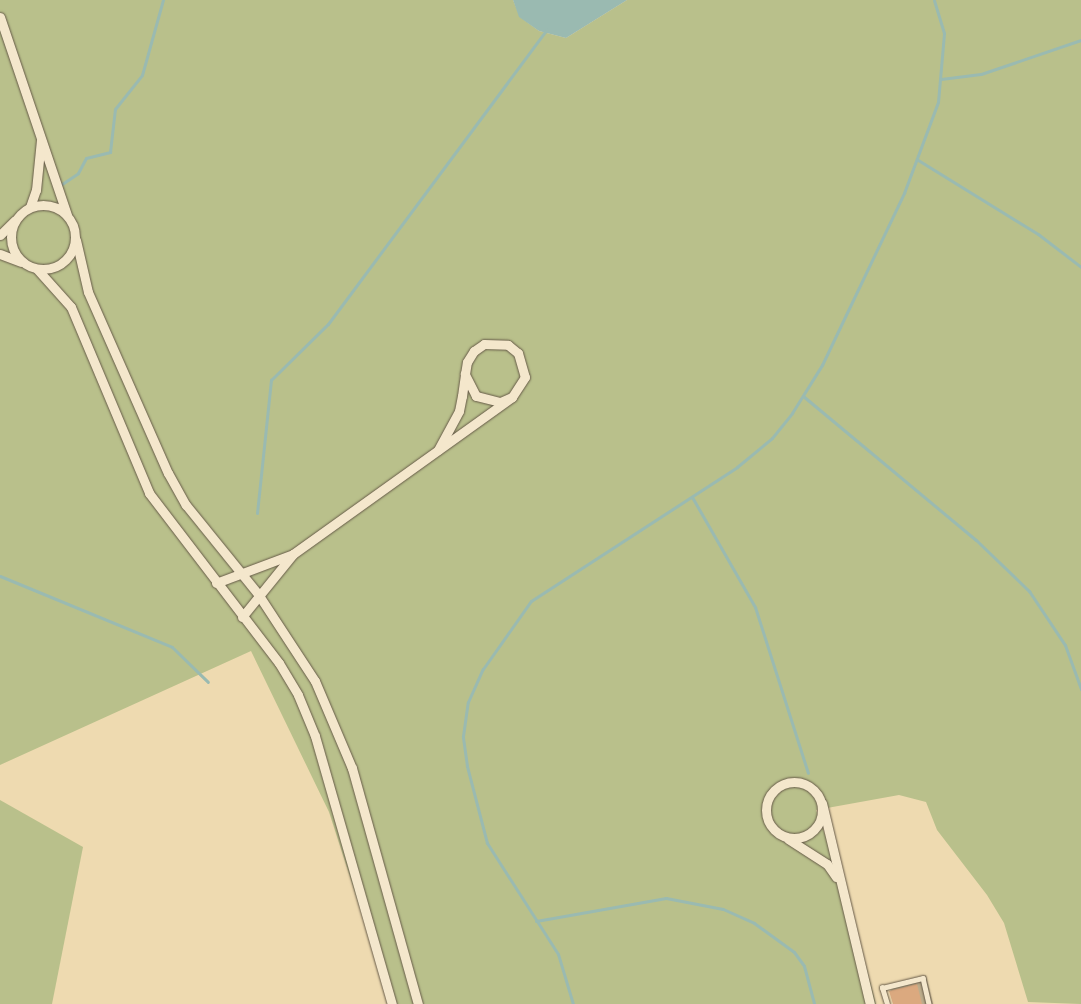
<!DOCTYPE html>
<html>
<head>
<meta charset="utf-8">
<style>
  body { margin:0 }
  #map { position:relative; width:1081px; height:1004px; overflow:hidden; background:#eedab0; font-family:"Sorts Mill Goudy",serif }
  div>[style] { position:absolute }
  .green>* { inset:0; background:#b9c08b }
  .water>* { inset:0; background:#9abab1 }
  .shadow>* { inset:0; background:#0003 }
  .stream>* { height:3px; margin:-1.5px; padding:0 1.5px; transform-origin:1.5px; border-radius:1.5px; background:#9abab1 }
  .building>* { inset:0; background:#dba97f }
  .roads { filter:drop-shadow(0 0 1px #665a48) drop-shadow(0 0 1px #665a48) }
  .lane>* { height:4.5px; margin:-2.25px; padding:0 2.25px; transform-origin:2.25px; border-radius:2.25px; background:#f4e7cc }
  .street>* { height:9px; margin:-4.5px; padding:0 4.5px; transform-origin:4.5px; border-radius:4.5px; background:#f4e7cc }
  .street>.ring { margin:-4.5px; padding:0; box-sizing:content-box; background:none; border:9px solid #f4e7cc; border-radius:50% }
  span { translate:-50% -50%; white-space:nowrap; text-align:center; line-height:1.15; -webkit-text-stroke:4.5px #f4e7cc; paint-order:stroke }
</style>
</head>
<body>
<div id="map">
  <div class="green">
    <i style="clip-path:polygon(0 0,513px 0,520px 17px,539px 31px,566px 38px,627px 0,1081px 0,1081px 1004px,1028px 1002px,1004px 923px,987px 895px,937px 830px,926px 802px,899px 795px,816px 810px,847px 894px,876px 1004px,391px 1004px,329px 812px,251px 651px,0 765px)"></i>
    <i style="clip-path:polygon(0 800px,83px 847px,52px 1004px,0 1004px)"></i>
  </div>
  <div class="water">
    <i style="clip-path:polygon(513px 0,627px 0,566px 38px,539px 31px,519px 17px)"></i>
  </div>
  <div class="shadow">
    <i style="clip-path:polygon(926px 975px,933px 1004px,894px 1004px,890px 991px,899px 982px)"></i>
  </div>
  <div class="stream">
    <i style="left:941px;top:79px;width:40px;rotate:-7.1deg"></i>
    <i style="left:981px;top:74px;width:106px;rotate:-18.8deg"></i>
    <i style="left:918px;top:160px;width:141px;rotate:31.7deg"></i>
    <i style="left:1038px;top:234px;width:54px;rotate:37.5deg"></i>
    <i style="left:59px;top:186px;width:23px;rotate:-34deg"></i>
    <i style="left:78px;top:173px;width:17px;rotate:-62deg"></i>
    <i style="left:86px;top:158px;width:25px;rotate:-14deg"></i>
    <i style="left:110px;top:152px;width:43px;rotate:-83.4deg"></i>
    <i style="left:115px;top:109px;width:43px;rotate:-51.5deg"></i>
    <i style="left:142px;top:75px;width:78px;rotate:-74.4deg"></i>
    <i style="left:803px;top:396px;width:225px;rotate:39.8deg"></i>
    <i style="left:976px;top:540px;width:74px;rotate:43.9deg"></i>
    <i style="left:1029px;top:591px;width:65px;rotate:56.3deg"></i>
    <i style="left:1065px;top:645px;width:47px;rotate:70deg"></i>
    <i style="left:692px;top:497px;width:127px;rotate:60.2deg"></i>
    <i style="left:755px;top:607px;width:174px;rotate:72.3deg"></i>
    <i style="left:257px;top:513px;width:134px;rotate:-84deg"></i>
    <i style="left:271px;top:380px;width:80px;rotate:-44.5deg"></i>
    <i style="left:328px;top:324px;width:367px;rotate:-53.4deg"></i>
    <i style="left:0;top:576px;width:186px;rotate:22.4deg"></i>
    <i style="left:172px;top:647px;width:50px;rotate:44.2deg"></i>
    <i style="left:536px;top:921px;width:132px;rotate:-10deg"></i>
    <i style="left:666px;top:898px;width:58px;rotate:10.9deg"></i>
    <i style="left:723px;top:909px;width:34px;rotate:24deg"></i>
    <i style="left:754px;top:923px;width:49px;rotate:35.9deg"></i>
    <i style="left:794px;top:952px;width:17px;rotate:54deg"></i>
    <i style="left:804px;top:966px;width:39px;rotate:75deg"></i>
    <i style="left:573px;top:1004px;width:52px;rotate:-106.7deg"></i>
    <i style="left:558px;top:954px;width:132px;rotate:-122.6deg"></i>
    <i style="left:487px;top:843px;width:80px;rotate:-104.6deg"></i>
    <i style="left:467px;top:766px;width:30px;rotate:-98deg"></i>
    <i style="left:463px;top:736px;width:34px;rotate:-82deg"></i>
    <i style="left:468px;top:702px;width:36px;rotate:-66deg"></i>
    <i style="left:483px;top:669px;width:83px;rotate:-54.8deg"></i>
    <i style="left:531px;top:601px;width:246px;rotate:-33deg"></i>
    <i style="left:737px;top:467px;width:45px;rotate:-39.6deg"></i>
    <i style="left:772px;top:438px;width:32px;rotate:-51deg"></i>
    <i style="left:792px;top:413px;width:57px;rotate:-58deg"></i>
    <i style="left:822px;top:365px;width:191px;rotate:-64.5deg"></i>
    <i style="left:904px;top:193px;width:97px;rotate:-69.5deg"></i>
    <i style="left:938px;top:102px;width:69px;rotate:-85deg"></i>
    <i style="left:944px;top:33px;width:34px;rotate:-107deg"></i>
  </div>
  <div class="building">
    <i style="clip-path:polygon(917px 984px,922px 1004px,893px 1004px,889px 991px)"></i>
  </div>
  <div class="roads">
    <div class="lane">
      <i style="left:887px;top:1004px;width:17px;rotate:-107deg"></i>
      <i style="left:882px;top:988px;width:42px;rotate:-13.7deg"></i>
      <i style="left:923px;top:978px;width:27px;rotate:77deg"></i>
    </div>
    <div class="street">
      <i style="left:0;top:17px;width:209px;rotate:71.3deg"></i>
      <i class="ring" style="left:11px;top:205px;width:55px;height:55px"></i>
      <i style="left:30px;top:207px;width:18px;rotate:-71deg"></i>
      <i style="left:36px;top:190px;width:50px;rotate:-84.3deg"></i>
      <i style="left:0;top:235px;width:20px;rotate:-45deg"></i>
      <i style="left:76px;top:240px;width:53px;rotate:77deg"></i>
      <i style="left:88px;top:292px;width:198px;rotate:66.2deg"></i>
      <i style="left:168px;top:473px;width:37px;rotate:61deg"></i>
      <i style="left:186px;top:505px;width:114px;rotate:51deg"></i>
      <i style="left:258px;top:594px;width:104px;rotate:56.8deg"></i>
      <i style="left:315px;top:681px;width:95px;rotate:67deg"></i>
      <i style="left:352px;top:768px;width:245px;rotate:74.4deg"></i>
      <i style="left:0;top:254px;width:22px;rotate:21deg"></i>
      <i style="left:37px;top:269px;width:51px;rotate:48.2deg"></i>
      <i style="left:71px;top:307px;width:202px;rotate:67.2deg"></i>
      <i style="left:149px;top:493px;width:214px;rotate:52.6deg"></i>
      <i style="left:279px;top:663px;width:37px;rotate:59deg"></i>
      <i style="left:298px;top:695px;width:44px;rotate:67.5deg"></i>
      <i style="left:315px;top:736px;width:279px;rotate:74deg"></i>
      <i style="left:438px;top:450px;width:44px;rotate:-61.7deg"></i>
      <i style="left:459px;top:411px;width:15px;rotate:-79deg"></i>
      <i style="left:462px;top:396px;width:22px;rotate:-82deg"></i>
      <i style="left:465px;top:374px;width:12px;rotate:-81deg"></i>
      <i style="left:467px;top:362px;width:13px;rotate:-58deg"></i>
      <i style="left:474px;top:351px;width:12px;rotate:-35deg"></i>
      <i style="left:484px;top:344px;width:24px;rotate:2deg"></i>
      <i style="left:508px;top:345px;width:13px;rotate:39deg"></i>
      <i style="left:518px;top:353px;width:25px;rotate:74deg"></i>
      <i style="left:525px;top:377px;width:24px;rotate:123deg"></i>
      <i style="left:512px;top:397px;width:13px;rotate:157deg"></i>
      <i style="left:500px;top:402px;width:25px;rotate:-166deg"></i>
      <i style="left:476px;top:396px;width:25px;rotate:-117deg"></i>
      <i style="left:216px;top:583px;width:82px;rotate:-20.6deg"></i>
      <i style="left:242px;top:617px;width:81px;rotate:-51deg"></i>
      <i style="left:293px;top:554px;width:269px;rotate:-35.6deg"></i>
      <i class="ring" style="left:766px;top:782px;width:47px;height:47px"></i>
      <i style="left:822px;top:803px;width:207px;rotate:76.6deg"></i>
      <i style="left:788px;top:839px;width:46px;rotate:32.7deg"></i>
      <i style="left:827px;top:864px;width:16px;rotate:55deg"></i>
    </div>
  </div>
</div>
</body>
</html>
